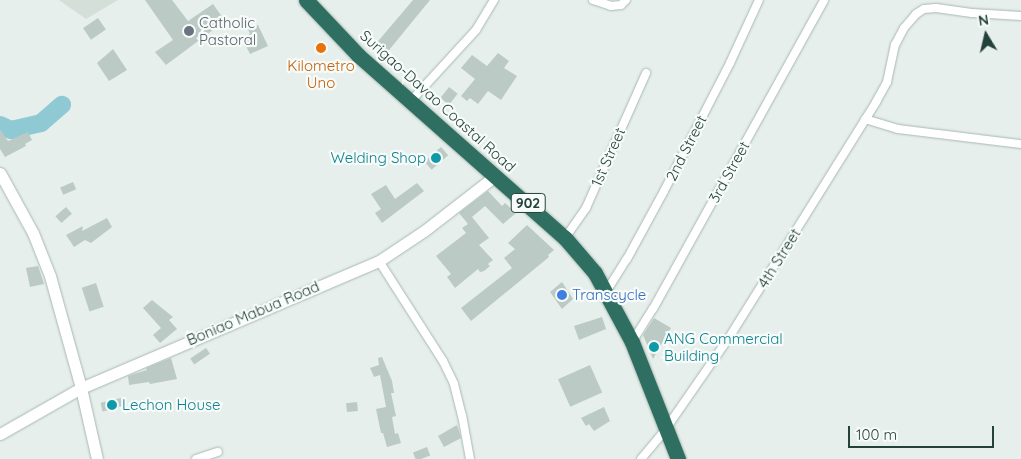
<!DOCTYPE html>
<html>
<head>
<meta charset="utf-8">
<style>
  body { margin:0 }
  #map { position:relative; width:1021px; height:459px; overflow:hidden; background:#e6efeb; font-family:Quicksand,sans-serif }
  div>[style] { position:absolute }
  .built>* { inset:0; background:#d4dfda }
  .river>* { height:18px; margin:-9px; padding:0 9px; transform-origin:9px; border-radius:9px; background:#8ec9d4 }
  .building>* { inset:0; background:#bbcac4; transform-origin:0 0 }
  .roads { filter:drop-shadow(0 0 1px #a8b8b2) drop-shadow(0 0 1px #a8b8b2) }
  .street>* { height:8px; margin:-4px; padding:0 4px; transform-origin:4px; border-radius:4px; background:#fff }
  .secondary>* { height:11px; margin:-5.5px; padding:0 5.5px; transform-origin:5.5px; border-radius:5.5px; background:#fff }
  .highway>* { height:15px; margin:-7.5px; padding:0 7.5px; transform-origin:7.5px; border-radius:7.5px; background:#2f6f62 }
  .dots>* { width:14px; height:14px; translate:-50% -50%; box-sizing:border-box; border:2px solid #f7fbf9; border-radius:50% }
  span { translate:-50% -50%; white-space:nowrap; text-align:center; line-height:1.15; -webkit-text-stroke:4.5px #f7fbf9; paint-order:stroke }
  .shield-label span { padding:1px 4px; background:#f7fbf9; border:1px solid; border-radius:4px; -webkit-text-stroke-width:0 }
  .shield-label { font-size:14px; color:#24423a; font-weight:700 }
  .worship-label { font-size:15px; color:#5b616d }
  .left { translate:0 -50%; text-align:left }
  .food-label { font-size:15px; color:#c56008 }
  .street-label { font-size:15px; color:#24423a }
  .culture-label { font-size:15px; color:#0d838f }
  .right { translate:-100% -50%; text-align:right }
  .shop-label { font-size:15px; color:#366cbe }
  .north { position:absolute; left:961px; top:10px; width:50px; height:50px; -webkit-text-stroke:4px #f7fbf9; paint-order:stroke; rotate:351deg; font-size:14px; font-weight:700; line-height:20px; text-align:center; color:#24423a }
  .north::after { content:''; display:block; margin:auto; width:18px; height:22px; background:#24423a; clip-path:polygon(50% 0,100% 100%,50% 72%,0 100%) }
  .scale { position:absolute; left:848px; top:426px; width:146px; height:22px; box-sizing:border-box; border:2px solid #24423a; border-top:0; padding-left:6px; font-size:15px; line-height:18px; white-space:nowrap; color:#24423a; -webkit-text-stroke:4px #f7fbf9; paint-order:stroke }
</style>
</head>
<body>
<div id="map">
  <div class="built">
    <i style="clip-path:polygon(59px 0,118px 0,86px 19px)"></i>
  </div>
  <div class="river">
    <i style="left:0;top:125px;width:12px;rotate:24deg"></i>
    <i style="left:11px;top:130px;width:31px;rotate:-13deg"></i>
    <i style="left:41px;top:123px;width:28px;rotate:-41deg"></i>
  </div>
  <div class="building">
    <i style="clip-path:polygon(145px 0,172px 0,188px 21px,213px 4px,225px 21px,166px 65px,155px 52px,173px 40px)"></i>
    <i style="clip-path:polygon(413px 0,430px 0,385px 55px,374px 46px)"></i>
    <i style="left:98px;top:18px;width:14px;height:18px;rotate:56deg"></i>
    <i style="clip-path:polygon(258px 25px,268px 46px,250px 54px,242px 38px,250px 34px,248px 29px)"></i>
    <i style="clip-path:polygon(322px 42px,327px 47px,320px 54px,314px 49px)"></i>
    <i style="clip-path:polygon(113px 49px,127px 70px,109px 81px,97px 63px)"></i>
    <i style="clip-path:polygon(498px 53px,509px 61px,504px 68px,517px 76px,501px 100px,488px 91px,478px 104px,470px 98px,467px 101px,461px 96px,475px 79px,461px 68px,472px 55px,487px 66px)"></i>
    <i style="left:449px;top:87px;width:11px;height:14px;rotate:38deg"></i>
    <i style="clip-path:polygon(0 129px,8px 141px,28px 132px,32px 140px,25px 144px,26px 146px,5px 157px,0 149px)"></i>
    <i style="left:441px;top:147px;width:11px;height:22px;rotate:49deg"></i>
    <i style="left:73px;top:182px;width:8px;height:14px;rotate:67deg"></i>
    <i style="clip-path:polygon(417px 183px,424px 191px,382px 223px,375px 213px,381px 209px,371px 194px,386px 185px,395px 199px)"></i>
    <i style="clip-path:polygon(488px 191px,502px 206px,505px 203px,516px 213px,503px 224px,485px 206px,472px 217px,489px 238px,479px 245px,493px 260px,488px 264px,490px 266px,484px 271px,480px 272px,478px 269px,455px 288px,447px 277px,451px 274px,436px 256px,466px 233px,462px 228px,468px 224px,459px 213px)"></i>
    <i style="left:66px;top:207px;width:9px;height:14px;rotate:49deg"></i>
    <i style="clip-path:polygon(107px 218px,112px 227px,91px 243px,85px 240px,74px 247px,66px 235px,83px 226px,82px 231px)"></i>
    <i style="clip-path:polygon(527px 225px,554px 250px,548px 255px,549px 257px,471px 321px,461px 308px,512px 268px,504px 258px,515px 249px,508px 243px)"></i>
    <i style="clip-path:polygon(38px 266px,44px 284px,30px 287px,26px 268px)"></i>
    <i style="clip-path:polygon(562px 282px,573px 299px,562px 309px,550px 292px)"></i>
    <i style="left:96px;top:283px;width:25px;height:15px;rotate:72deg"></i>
    <i style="clip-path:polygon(152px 300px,173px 317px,169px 320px,177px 329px,160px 343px,153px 335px,161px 328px,143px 308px)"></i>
    <i style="clip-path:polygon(602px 317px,606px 329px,579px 340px,574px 326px)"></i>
    <i style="clip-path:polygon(654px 318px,671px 328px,653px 359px,643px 335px)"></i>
    <i style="left:206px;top:348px;width:7px;height:19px;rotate:56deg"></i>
    <i style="clip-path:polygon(382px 357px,392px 381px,394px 393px,391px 393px,396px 416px,392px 417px,395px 434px,398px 433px,401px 443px,387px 447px,383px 433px,381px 433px,376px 409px,386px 407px,380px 375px,374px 377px,370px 368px,379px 365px,378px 358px)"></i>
    <i style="clip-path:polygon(171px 358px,177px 379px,150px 384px,149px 382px,129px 385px,128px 376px,147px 370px,146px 368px)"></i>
    <i style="left:590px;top:365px;width:30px;height:35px;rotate:66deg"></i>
    <i style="left:121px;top:398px;width:9px;height:21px;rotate:77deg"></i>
    <i style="left:357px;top:402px;width:9px;height:11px;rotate:84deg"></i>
    <i style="clip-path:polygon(604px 407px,610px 421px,594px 431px,589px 424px,586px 426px,581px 418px)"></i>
    <i style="clip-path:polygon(457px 425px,461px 438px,444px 447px,438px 436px)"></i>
    <i style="left:427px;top:447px;width:9px;height:15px;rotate:69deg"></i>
  </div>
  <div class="roads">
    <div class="street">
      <i style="left:593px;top:0;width:19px;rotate:18deg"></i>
      <i style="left:611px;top:6px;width:10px;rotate:-6deg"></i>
      <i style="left:621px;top:5px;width:7px;rotate:-45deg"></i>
      <i style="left:410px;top:102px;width:98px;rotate:-47.5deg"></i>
      <i style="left:476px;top:30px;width:35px;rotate:-59deg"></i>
      <i style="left:865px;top:119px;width:34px;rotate:17deg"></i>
      <i style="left:898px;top:129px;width:124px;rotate:7deg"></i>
      <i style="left:565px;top:238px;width:37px;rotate:-55deg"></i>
      <i style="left:586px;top:208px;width:148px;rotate:-66deg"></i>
      <i style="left:379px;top:261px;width:119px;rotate:57.4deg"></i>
      <i style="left:443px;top:361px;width:25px;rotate:64deg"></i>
      <i style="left:454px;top:384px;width:32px;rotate:76deg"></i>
      <i style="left:462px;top:415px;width:45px;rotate:79.7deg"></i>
      <i style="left:606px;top:292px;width:39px;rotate:-58deg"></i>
      <i style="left:627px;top:259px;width:77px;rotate:-61.4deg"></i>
      <i style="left:664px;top:191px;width:144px;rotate:-62.7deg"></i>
      <i style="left:730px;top:63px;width:69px;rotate:-65.3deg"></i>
      <i style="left:632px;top:342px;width:39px;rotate:-58deg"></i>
      <i style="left:653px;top:309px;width:353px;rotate:-61deg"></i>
      <i style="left:196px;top:459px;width:23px;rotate:-18deg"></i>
      <i style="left:641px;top:459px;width:38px;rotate:-50deg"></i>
      <i style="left:665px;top:430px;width:114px;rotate:-55.3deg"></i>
      <i style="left:730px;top:336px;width:276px;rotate:-58deg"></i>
      <i style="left:876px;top:102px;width:23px;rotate:-61deg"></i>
      <i style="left:887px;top:82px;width:38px;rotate:-78deg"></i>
      <i style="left:895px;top:45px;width:19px;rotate:-62deg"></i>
      <i style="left:904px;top:28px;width:18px;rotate:-49deg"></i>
      <i style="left:916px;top:14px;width:9px;rotate:-32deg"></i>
      <i style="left:924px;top:9px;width:12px;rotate:-5deg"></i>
      <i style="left:936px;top:8px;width:36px;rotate:8deg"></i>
      <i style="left:972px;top:13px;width:49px;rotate:3.5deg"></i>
    </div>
    <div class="secondary">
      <i style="left:0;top:173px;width:68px;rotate:61.2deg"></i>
      <i style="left:33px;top:233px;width:46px;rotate:68.4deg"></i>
      <i style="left:50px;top:276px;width:116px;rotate:74.5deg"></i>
      <i style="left:81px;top:388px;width:73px;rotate:77.3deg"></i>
      <i style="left:0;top:434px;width:93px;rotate:-29.6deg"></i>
      <i style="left:81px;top:388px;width:324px;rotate:-23.1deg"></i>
      <i style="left:379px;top:261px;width:54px;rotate:-33.7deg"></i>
      <i style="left:424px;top:231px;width:90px;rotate:-37.8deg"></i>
    </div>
    <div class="highway">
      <i style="left:306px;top:0;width:76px;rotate:46.6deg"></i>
      <i style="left:358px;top:55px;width:276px;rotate:41.5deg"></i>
      <i style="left:565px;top:238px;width:46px;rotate:49.4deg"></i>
      <i style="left:595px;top:273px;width:78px;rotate:61.8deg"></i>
      <i style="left:632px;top:342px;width:126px;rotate:68.5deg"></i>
    </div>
  </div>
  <div class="dots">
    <i style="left:189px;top:31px;background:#6b7280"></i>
    <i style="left:321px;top:48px;background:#e8710a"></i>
    <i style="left:436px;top:158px;background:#0f9aa8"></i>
    <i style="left:562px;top:295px;background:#3f7fe0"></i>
    <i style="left:654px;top:347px;background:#0f9aa8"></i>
    <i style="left:112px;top:405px;background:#0f9aa8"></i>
  </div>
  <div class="shield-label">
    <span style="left:528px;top:203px">902</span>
  </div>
  <div class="worship-label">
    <span class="left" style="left:199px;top:31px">Catholic<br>Pastoral</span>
  </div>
  <div class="food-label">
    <span style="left:321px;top:74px">Kilometro<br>Uno</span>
  </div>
  <div class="street-label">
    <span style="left:438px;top:101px;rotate:42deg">Surigao-Davao Coastal Road</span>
    <span style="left:686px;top:148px;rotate:-63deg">2nd Street</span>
    <span style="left:608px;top:157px;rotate:-66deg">1st Street</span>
    <span style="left:729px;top:172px;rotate:-61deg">3rd Street</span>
    <span style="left:779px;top:258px;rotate:-58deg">4th Street</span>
    <span style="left:253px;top:313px;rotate:-23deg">Boniao Mabua Road</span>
  </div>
  <div class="culture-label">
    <span class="right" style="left:426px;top:158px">Welding Shop</span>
    <span class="left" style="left:664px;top:347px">ANG Commercial<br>Building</span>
    <span class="left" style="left:122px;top:405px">Lechon House</span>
  </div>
  <div class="shop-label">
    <span class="left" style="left:572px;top:295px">Transcycle</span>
  </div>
  <div class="north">N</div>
  <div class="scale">100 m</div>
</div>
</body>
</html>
